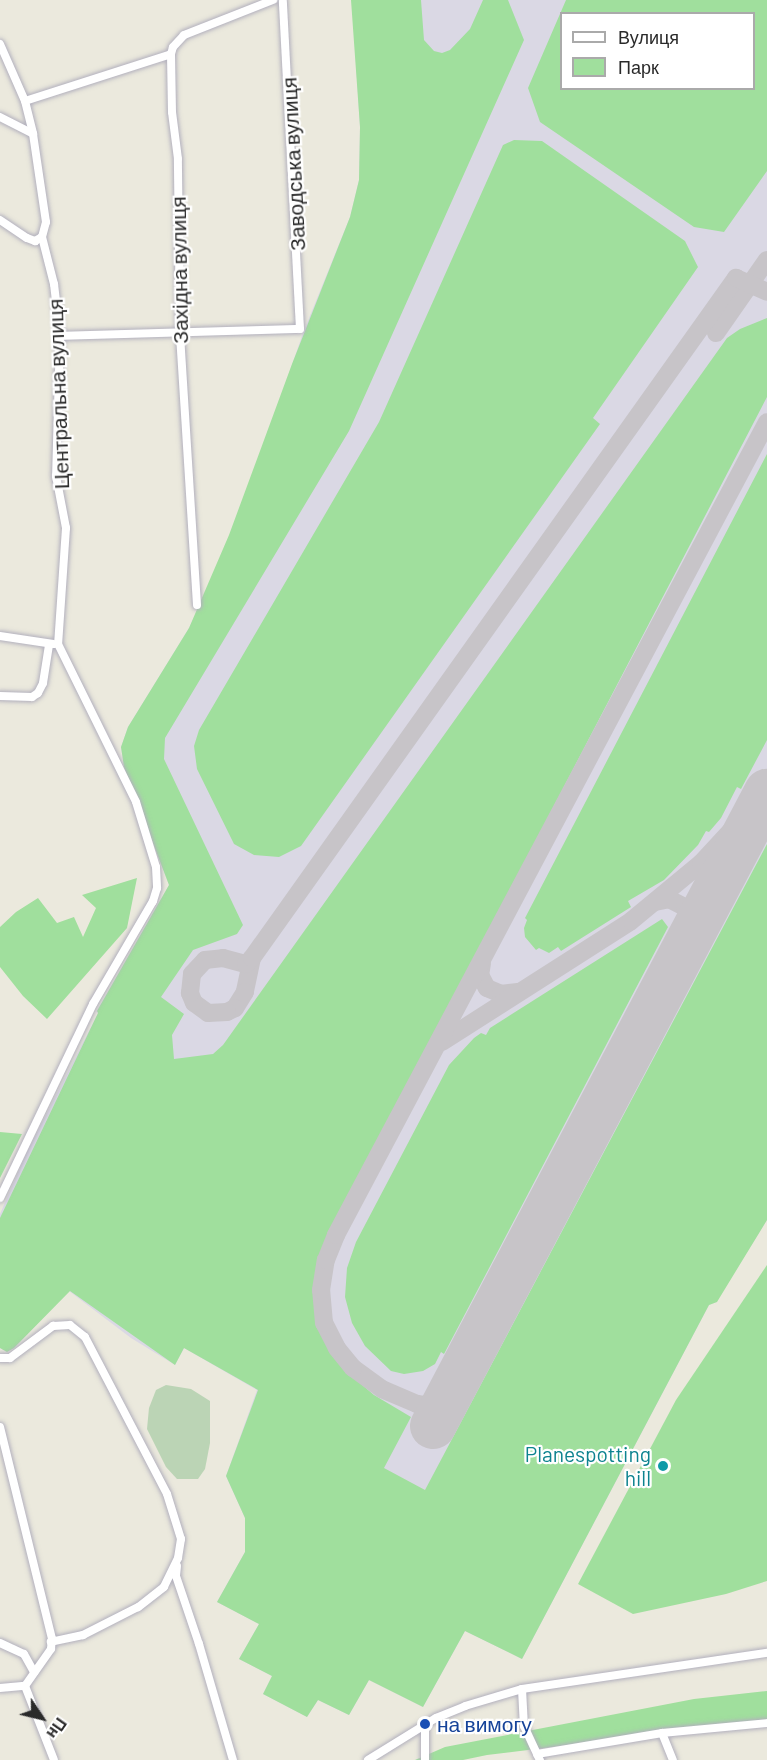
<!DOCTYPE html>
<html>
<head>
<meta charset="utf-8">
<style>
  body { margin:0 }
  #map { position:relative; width:767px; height:1760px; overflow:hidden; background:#ebe9dd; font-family:Barlow,sans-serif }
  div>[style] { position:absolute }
  .airport>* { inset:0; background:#dad8e4 }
  .green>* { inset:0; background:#a0df9d }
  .cemetery>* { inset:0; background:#bbd4b5 }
  .taxiway>* { height:18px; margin:-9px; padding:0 9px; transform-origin:9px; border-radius:9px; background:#c7c4c8 }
  .runway>* { height:46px; margin:-23px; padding:0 23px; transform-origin:23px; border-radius:23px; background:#c7c4c8 }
  .roads { filter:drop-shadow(0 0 2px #b2b0bd) drop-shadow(0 0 2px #b2b0bd) }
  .minor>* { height:8px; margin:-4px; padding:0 4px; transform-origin:4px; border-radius:4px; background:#fff }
  .dots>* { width:16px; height:16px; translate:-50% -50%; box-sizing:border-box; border:3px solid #fff; border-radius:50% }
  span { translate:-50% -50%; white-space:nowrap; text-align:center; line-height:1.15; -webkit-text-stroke:4.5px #fff; paint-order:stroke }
  .street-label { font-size:21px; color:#2a2a2a }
  .culture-label { font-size:21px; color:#0d838f }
  .right { translate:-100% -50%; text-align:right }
  .transit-label { font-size:21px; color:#164399 }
  .left { translate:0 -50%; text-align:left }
  .legend { position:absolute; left:560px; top:12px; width:195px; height:78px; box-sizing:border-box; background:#fff; border:2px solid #aaa; margin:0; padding:8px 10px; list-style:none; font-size:18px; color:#2a2a2a }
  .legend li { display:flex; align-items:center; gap:12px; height:30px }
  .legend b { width:30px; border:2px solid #aaa }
  .north { position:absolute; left:12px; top:1688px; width:60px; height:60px; -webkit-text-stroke:4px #fff; paint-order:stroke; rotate:125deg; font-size:16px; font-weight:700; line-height:24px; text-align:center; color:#2a2a2a }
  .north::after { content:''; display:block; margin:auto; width:21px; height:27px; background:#2a2a2a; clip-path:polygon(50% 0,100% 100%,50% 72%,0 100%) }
</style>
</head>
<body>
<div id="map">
  <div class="airport">
    <i style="clip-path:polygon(evenodd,352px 0,767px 0,767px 1220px,716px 1302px,709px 1305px,522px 1659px,465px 1631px,423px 1707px,369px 1680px,349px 1715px,318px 1700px,307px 1717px,263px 1694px,272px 1676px,239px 1659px,259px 1624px,217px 1602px,245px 1552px,245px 1518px,226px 1476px,257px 1390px,184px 1348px,175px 1365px,131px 1338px,69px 1291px,14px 1348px,7px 1352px,0 1348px,0 1214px,27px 1152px,98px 1013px,96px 1012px,169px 885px,124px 767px,121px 747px,128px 727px,189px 628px,213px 577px,251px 483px,303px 333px,350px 217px,359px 180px,360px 127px,352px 0,562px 14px,754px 14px,754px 88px,562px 88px,562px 14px)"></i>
  </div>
  <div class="green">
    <i style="clip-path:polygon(351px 0,421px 0,424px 40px,434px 51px,442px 53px,450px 50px,470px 29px,483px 0,508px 0,524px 40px,349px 431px,165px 738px,164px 759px,243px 925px,237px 934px,193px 950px,161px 997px,184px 1014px,172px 1035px,174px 1059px,213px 1054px,223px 1045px,727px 338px,740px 329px,767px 318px,767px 397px,333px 1230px,322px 1264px,318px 1307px,326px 1336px,348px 1373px,374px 1395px,411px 1417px,384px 1468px,425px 1490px,767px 844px,767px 1220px,717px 1302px,709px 1305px,522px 1659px,465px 1631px,423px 1707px,369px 1680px,349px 1715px,318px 1700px,307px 1717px,263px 1694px,272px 1676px,239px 1659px,259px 1624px,217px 1602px,245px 1552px,245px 1518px,226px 1476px,258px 1390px,184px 1348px,175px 1365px,70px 1291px,14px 1348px,7px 1352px,0 1348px,0 1218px,98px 1013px,97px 1011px,169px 885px,124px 767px,121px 747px,128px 727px,189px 628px,229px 535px,292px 364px,350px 217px,359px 180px,360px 127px)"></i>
    <i style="clip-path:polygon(evenodd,566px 0,767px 0,767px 171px,724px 232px,694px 227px,540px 122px,528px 88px,566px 0,562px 14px,754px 14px,754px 88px,562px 88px,562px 14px)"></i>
    <i style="clip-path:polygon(514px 140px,542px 141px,685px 241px,698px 267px,593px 418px,600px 424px,301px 846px,279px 857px,254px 855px,234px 844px,197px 769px,194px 746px,199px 730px,379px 422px,503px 145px)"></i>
    <i style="clip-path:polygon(767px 454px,767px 740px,741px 789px,737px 787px,721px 818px,709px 832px,706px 831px,698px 845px,664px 880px,628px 901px,631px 907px,561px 951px,558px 947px,549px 953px,539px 948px,536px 950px,525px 937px,524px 928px,527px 920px,525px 918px)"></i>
    <i style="clip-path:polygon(137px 878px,127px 928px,47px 1019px,23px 996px,0 967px,0 927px,16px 912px,38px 898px,57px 923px,74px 917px,83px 937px,96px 908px,82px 895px)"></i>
    <i style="clip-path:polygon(662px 919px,668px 927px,444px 1354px,441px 1352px,435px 1364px,423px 1371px,404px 1374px,391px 1371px,365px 1346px,352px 1323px,345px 1297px,347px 1268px,356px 1242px,449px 1065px,474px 1038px,481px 1033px,486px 1035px,490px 1028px)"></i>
    <i style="clip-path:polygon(0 1132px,22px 1134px,0 1178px)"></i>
    <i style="clip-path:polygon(767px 1265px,767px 1581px,726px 1594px,633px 1614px,578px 1584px,676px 1400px)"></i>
    <i style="clip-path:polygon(767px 1691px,767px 1720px,487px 1755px,463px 1760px,415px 1760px,445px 1747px,694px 1699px)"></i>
  </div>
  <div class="cemetery">
    <i style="clip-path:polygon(166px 1385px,191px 1389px,210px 1401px,210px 1443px,205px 1469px,198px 1479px,177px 1479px,166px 1467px,147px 1429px,149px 1408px,156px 1390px)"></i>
  </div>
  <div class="taxiway">
    <i style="left:716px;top:333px;width:89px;rotate:-55.1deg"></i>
    <i style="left:655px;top:902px;width:14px;rotate:-12deg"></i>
    <i style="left:669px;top:899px;width:18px;rotate:27deg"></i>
    <i style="left:685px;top:907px;width:11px;rotate:52deg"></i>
    <i style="left:692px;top:916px;width:20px;rotate:93deg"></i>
    <i style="left:252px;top:958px;width:35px;rotate:102deg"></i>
    <i style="left:245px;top:992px;width:19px;rotate:122deg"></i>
    <i style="left:235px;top:1008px;width:9px;rotate:153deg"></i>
    <i style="left:227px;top:1012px;width:19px;rotate:177deg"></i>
    <i style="left:208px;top:1013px;width:17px;rotate:-144deg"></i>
    <i style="left:194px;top:1003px;width:11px;rotate:-112deg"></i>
    <i style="left:190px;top:993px;width:19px;rotate:-84deg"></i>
    <i style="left:192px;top:974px;width:19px;rotate:-47deg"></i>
    <i style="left:205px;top:960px;width:18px;rotate:-6deg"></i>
    <i style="left:223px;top:958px;width:24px;rotate:15deg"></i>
    <i style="left:246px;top:964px;width:8px;rotate:-45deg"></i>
    <i style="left:252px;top:958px;width:835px;rotate:-54.56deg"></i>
    <i style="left:736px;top:278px;width:34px;rotate:24deg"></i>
    <i style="left:482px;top:963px;width:12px;rotate:99deg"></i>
    <i style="left:480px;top:975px;width:15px;rotate:62deg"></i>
    <i style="left:487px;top:988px;width:15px;rotate:23deg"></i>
    <i style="left:501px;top:994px;width:17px;rotate:-7deg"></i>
    <i style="left:442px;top:1042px;width:224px;rotate:-32.6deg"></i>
    <i style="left:631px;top:921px;width:91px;rotate:-39.6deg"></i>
    <i style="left:701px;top:863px;width:54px;rotate:-47.2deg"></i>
    <i style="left:738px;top:823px;width:49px;rotate:-53.4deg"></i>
    <i style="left:458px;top:1380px;width:27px;rotate:135deg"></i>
    <i style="left:439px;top:1399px;width:15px;rotate:157deg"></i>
    <i style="left:425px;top:1405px;width:8px;rotate:-173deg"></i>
    <i style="left:417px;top:1404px;width:38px;rotate:-157deg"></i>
    <i style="left:382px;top:1389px;width:36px;rotate:-144deg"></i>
    <i style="left:353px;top:1368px;width:26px;rotate:-129deg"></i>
    <i style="left:337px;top:1348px;width:28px;rotate:-117deg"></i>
    <i style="left:324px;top:1323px;width:33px;rotate:-95deg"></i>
    <i style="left:321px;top:1290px;width:30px;rotate:-81deg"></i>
    <i style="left:326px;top:1260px;width:27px;rotate:-68deg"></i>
    <i style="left:336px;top:1235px;width:920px;rotate:-62.07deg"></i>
  </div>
  <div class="runway">
    <i style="left:433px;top:1426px;width:717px;rotate:-62.22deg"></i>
  </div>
  <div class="roads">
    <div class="minor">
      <i style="left:0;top:44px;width:62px;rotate:66.3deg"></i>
      <i style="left:25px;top:101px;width:34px;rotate:76deg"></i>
      <i style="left:33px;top:134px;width:89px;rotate:81.6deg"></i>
      <i style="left:46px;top:222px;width:16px;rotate:105deg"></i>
      <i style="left:42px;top:237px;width:49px;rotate:75.7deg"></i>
      <i style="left:54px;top:284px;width:52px;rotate:83.4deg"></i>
      <i style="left:60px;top:336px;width:140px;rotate:91.6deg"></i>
      <i style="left:56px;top:476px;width:53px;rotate:79.1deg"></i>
      <i style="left:66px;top:528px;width:116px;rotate:93.9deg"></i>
      <i style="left:58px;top:644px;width:176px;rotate:63.7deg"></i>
      <i style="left:136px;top:802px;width:68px;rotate:72.9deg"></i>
      <i style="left:156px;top:867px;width:21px;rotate:87deg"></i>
      <i style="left:157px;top:888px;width:14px;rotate:107deg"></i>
      <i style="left:153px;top:901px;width:119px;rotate:120.2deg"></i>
      <i style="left:93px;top:1004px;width:215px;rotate:115.6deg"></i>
      <i style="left:25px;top:101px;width:153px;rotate:-17.8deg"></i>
      <i style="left:0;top:117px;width:37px;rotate:27deg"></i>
      <i style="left:0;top:220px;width:32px;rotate:34deg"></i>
      <i style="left:27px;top:238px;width:9px;rotate:21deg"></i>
      <i style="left:35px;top:241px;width:8px;rotate:-30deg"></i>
      <i style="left:60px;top:336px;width:240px;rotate:-1.7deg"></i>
      <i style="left:300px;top:329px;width:329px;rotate:-93deg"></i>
      <i style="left:197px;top:605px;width:273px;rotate:-93.6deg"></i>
      <i style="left:180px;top:333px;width:174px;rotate:-90.7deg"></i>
      <i style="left:178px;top:159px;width:47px;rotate:-97.3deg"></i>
      <i style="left:172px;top:112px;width:58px;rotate:-91deg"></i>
      <i style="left:171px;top:54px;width:7px;rotate:-74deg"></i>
      <i style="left:173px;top:47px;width:16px;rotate:-47deg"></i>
      <i style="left:184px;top:35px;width:96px;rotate:-21.5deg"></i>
      <i style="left:0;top:636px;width:54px;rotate:8.6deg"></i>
      <i style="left:0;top:696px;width:32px;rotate:2deg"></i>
      <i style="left:32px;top:697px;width:7px;rotate:-34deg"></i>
      <i style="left:38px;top:693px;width:11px;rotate:-63deg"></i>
      <i style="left:43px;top:683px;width:39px;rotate:-81deg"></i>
      <i style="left:0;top:1358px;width:10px"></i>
      <i style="left:10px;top:1358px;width:54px;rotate:-36.7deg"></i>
      <i style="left:53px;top:1326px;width:17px;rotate:-3deg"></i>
      <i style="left:70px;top:1325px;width:19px;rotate:39deg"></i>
      <i style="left:85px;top:1337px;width:177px;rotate:62.4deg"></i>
      <i style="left:167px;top:1494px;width:47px;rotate:72.7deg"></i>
      <i style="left:181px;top:1539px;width:19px;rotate:99deg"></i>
      <i style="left:178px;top:1558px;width:32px;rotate:116deg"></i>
      <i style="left:164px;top:1587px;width:33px;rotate:142deg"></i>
      <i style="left:138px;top:1607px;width:62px;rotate:153deg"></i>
      <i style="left:83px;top:1635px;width:33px;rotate:168deg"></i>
      <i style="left:0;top:1427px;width:218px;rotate:76.2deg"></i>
      <i style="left:52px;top:1639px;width:10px;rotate:96deg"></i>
      <i style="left:51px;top:1649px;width:45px;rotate:125.1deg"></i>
      <i style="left:25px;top:1686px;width:79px;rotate:68.6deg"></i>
      <i style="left:177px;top:1566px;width:10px;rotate:96deg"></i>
      <i style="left:176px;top:1576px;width:72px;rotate:71.3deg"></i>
      <i style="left:199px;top:1644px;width:121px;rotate:73.7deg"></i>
      <i style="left:0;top:1643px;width:26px;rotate:25deg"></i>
      <i style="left:24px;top:1654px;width:21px;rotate:61deg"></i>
      <i style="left:0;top:1688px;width:25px;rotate:-5deg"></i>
      <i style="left:522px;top:1689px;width:37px;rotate:87deg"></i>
      <i style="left:524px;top:1726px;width:38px;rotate:65deg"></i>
      <i style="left:662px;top:1733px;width:29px;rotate:68deg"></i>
      <i style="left:537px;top:1754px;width:127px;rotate:-9.5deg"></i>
      <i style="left:662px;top:1733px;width:105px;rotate:-5.4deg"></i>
      <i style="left:368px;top:1760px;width:80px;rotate:-31.7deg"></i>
      <i style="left:436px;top:1718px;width:31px;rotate:-22deg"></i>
      <i style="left:465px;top:1706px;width:59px;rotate:-16.6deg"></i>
      <i style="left:522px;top:1689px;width:248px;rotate:-8.4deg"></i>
      <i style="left:425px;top:1760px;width:36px;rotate:-90deg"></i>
    </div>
  </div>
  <div class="dots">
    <i style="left:663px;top:1466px;background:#0f9aa8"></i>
    <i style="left:425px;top:1724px;background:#1a4fb4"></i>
  </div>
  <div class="street-label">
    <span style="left:293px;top:164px;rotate:-93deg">Заводська вулиця</span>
    <span style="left:179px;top:270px;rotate:-91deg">Західна вулиця</span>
    <span style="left:58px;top:394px;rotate:-92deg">Центральна вулиця</span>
  </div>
  <div class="culture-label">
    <span class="right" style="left:651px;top:1466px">Planespotting<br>hill</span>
  </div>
  <div class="transit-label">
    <span class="left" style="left:437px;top:1724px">на вимогу</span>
  </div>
  <ul class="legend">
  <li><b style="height:8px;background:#fff"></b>Вулиця</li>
  <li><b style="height:16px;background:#a0df9d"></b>Парк</li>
  </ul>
  <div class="north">Пн</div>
</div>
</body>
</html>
